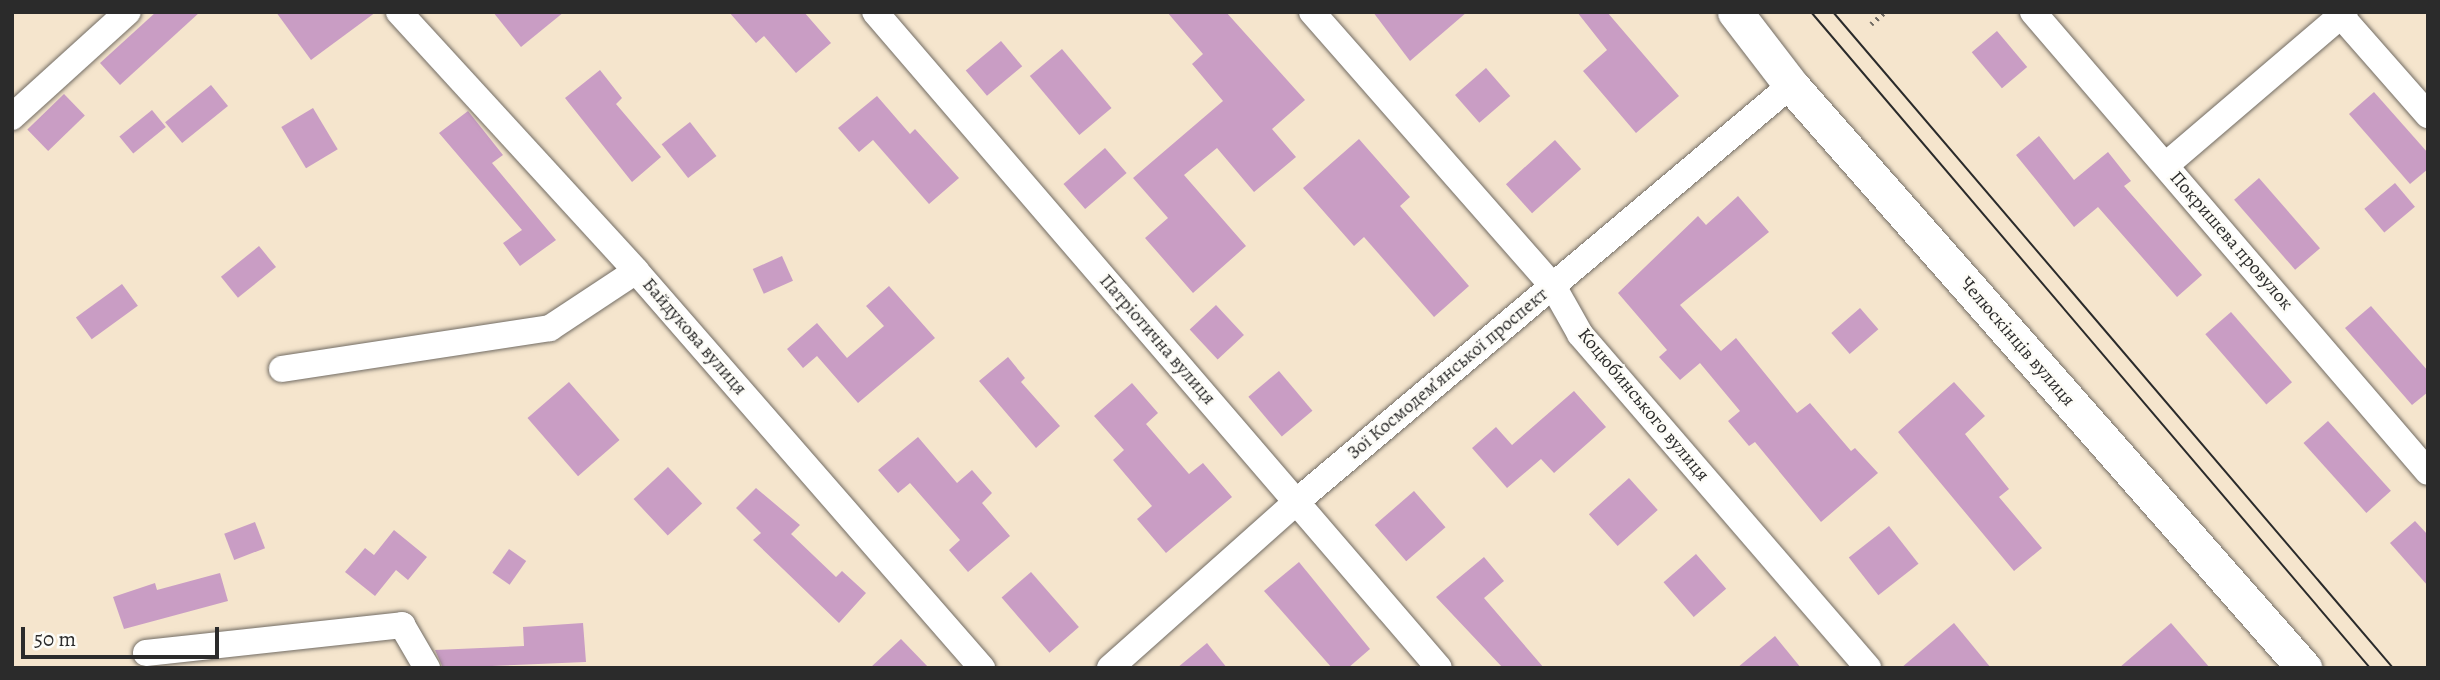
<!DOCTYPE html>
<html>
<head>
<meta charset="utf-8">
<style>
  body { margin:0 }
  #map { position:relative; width:2440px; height:680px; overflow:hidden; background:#f5e5cd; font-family:Alegreya,serif }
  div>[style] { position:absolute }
  .building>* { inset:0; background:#c99dc4; transform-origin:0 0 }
  .path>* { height:4.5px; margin-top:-2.25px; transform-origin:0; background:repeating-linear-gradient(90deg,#726c64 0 2px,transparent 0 7px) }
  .roads { filter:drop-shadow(0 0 2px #726c64) drop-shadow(0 0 2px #726c64) }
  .minor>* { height:26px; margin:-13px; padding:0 13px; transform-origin:13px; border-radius:13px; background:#fff }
  .major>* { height:35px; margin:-17.5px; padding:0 17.5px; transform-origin:17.5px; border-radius:17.5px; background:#fff }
  .tram>* { height:2px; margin:-1px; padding:0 1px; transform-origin:1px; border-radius:1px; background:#2b2b2b }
  span { translate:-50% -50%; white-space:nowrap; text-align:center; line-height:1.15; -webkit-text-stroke:5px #fdfcf7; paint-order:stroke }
  .street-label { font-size:19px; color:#2b2b2b }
  .frame { position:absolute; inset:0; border:14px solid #2b2b2b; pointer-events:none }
  .scale { position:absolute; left:21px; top:627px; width:198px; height:32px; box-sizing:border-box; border:4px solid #2b2b2b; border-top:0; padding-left:9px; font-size:21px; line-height:24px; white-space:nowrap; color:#2b2b2b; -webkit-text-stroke:5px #fdfcf7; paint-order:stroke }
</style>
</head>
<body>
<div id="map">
  <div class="building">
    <i style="clip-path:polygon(156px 12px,200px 12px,120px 85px,100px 63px)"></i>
    <i style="clip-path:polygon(276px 12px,376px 12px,311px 60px)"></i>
    <i style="clip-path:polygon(493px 12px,564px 12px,521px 47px)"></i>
    <i style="clip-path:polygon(729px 12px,804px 12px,831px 43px,796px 73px,764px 36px,756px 43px)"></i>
    <i style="clip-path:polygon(1167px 12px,1226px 12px,1305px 100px,1272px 129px,1296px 157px,1254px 192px,1217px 148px,1184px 175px,1246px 246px,1193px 293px,1145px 238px,1168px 218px,1133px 178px,1223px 101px,1192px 64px,1203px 54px)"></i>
    <i style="clip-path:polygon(1373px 12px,1467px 12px,1410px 61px)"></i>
    <i style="clip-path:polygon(1577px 12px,1607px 12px,1679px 96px,1636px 133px,1583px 71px,1607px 50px)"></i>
    <i style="left:1997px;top:31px;width:47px;height:33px;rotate:50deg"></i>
    <i style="left:1001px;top:41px;width:33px;height:46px;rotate:50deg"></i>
    <i style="left:1062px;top:49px;width:77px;height:42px;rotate:50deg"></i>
    <i style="left:1486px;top:68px;width:37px;height:41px;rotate:49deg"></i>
    <i style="clip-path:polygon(600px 70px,622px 98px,616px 104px,661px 157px,632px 182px,565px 98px)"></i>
    <i style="left:211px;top:85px;width:27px;height:59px;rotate:51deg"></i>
    <i style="clip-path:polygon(2374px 92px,2428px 153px,2428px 169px,2410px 184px,2349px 114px)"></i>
    <i style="left:64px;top:94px;width:30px;height:51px;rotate:46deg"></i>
    <i style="clip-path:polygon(877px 96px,910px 134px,915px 129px,959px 178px,929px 204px,873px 140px,859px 152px,838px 128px)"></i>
    <i style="left:313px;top:108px;width:48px;height:37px;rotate:59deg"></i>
    <i style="left:152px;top:110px;width:22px;height:42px;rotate:51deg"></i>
    <i style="clip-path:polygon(468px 111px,503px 155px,492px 163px,556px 240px,520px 266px,503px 243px,522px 230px,439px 133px)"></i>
    <i style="left:690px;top:122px;width:43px;height:36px;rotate:52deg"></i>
    <i style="clip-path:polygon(2039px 136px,2074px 180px,2108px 152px,2131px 181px,2124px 186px,2202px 275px,2177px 297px,2098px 207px,2074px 227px,2016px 155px)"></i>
    <i style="clip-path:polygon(1359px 139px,1410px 197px,1400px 206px,1469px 286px,1434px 317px,1364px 237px,1354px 246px,1303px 188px)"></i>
    <i style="left:1555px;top:140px;width:39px;height:66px;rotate:48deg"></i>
    <i style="left:1105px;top:148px;width:33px;height:55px;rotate:49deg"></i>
    <i style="left:2259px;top:178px;width:93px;height:33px;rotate:49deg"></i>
    <i style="left:2395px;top:183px;width:31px;height:40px;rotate:50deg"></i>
    <i style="clip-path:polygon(1738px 196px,1769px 232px,1680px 305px,1721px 351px,1736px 338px,1797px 413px,1810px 403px,1851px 451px,1855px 448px,1878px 473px,1821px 522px,1755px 442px,1749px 446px,1728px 421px,1740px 411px,1700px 363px,1680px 380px,1659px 357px,1667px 350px,1618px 293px,1698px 216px,1706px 225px)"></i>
    <i style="left:259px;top:246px;width:27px;height:49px;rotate:51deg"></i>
    <i style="left:782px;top:256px;width:27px;height:32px;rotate:66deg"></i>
    <i style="left:122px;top:284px;width:27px;height:57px;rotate:54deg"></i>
    <i style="clip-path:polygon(889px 286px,935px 338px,858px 403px,817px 356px,803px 368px,787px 349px,817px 323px,847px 358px,884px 326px,866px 306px)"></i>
    <i style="left:1216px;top:305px;width:41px;height:36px;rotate:47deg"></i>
    <i style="clip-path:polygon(2371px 306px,2428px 371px,2428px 392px,2412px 405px,2345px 328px)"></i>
    <i style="left:1860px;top:308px;width:28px;height:38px;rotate:49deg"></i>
    <i style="left:2231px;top:312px;width:93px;height:34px;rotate:49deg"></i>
    <i style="clip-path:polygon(1008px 357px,1025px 378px,1021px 382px,1060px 426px,1036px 448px,979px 381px)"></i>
    <i style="left:1279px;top:371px;width:52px;height:40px;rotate:50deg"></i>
    <i style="left:569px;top:382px;width:77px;height:55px;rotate:49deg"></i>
    <i style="clip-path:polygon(1954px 382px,1985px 416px,1965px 434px,2009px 489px,1999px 497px,2042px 548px,2014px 571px,1898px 432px)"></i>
    <i style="clip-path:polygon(1132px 383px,1158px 413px,1146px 424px,1189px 474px,1203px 463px,1232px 497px,1166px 553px,1137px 519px,1152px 506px,1113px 460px,1124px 450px,1094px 416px)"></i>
    <i style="clip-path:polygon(1574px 391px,1606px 427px,1554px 473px,1541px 459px,1507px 488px,1472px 448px,1496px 427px,1512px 445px)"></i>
    <i style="left:2328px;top:421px;width:94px;height:33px;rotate:48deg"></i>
    <i style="clip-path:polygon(918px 437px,957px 483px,972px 470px,992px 493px,982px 503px,1010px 536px,968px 572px,949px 550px,960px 540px,910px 483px,898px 493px,878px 470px)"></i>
    <i style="left:668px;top:467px;width:50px;height:47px;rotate:47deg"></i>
    <i style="left:1629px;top:478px;width:43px;height:54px;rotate:48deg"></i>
    <i style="clip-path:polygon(756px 488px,800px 525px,791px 534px,836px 577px,842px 571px,866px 593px,839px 623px,753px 540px,761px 533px,736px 508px)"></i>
    <i style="left:1414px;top:491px;width:48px;height:52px;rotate:49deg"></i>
    <i style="clip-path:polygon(2415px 521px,2428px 535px,2428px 586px,2390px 543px)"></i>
    <i style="left:255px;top:522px;width:28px;height:33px;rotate:69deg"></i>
    <i style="left:1889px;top:526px;width:48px;height:51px;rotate:52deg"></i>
    <i style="clip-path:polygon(394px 530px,427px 557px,408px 580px,396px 570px,375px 596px,345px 572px,365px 548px,374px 555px)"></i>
    <i style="left:509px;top:549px;width:21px;height:29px;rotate:35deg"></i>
    <i style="left:1696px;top:554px;width:46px;height:43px;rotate:49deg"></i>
    <i style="clip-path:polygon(1484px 557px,1504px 581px,1484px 598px,1544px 668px,1503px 668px,1436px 597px)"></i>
    <i style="clip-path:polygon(1299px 562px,1370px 649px,1348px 668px,1332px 668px,1264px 591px)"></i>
    <i style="left:1031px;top:572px;width:73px;height:39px;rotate:49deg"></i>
    <i style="clip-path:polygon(220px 573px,228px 601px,124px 629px,113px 597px,155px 583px,157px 590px)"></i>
    <i style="clip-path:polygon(583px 623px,586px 662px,443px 668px,435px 650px,524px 646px,523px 627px)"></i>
    <i style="clip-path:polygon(1954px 623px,1991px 668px,1901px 668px)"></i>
    <i style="clip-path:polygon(2171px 623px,2210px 668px,2119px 668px)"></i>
    <i style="clip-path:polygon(1775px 636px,1801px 668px,1737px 668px)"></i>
    <i style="clip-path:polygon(901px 639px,929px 668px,870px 668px)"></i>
    <i style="clip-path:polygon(1207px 643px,1227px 668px,1177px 668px)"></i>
  </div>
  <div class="path">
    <i style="left:1871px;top:24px;width:18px;rotate:-41deg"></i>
  </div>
  <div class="roads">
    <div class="minor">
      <i style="left:399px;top:12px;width:351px;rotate:47.5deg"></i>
      <i style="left:636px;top:271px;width:527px;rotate:48.93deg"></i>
      <i style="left:875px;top:12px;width:865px;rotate:49.31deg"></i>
      <i style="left:1312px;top:12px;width:365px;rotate:48.7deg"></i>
      <i style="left:1553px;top:286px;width:55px;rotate:60.6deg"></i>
      <i style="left:1580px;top:334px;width:441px;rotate:49.2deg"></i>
      <i style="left:2033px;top:12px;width:606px;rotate:49.35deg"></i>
      <i style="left:2341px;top:16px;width:132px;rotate:48.7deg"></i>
      <i style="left:12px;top:117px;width:156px;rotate:-42.2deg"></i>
      <i style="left:2166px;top:165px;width:235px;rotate:-40.5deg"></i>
      <i style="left:282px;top:369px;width:271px;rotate:-8.7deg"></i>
      <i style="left:550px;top:328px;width:103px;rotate:-33.5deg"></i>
      <i style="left:146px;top:653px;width:258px;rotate:-6.2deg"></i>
      <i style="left:402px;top:625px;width:50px;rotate:59.8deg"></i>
      <i style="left:1110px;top:668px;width:249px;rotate:-41.7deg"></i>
      <i style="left:1296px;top:502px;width:647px;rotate:-40.11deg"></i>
    </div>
    <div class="major">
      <i style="left:1735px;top:12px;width:92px;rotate:52.5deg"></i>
      <i style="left:1791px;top:85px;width:777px;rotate:48.65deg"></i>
    </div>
  </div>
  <div class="tram">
    <i style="left:1811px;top:12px;width:862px;rotate:49.56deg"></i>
    <i style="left:1833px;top:12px;width:863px;rotate:49.51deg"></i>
  </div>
  <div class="street-label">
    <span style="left:2231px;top:241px;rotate:49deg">Покришева провулок</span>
    <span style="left:694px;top:337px;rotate:49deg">Байдукова вулиця</span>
    <span style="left:1157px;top:340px;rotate:49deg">Патріотична вулиця</span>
    <span style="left:2017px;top:342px;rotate:49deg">Челюскінців вулиця</span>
    <span style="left:1448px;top:374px;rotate:-40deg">Зої Космодем’янської проспект</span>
    <span style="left:1643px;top:405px;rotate:50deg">Коцюбинського вулиця</span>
  </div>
  <div class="frame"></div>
  <div class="scale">50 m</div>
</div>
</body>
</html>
